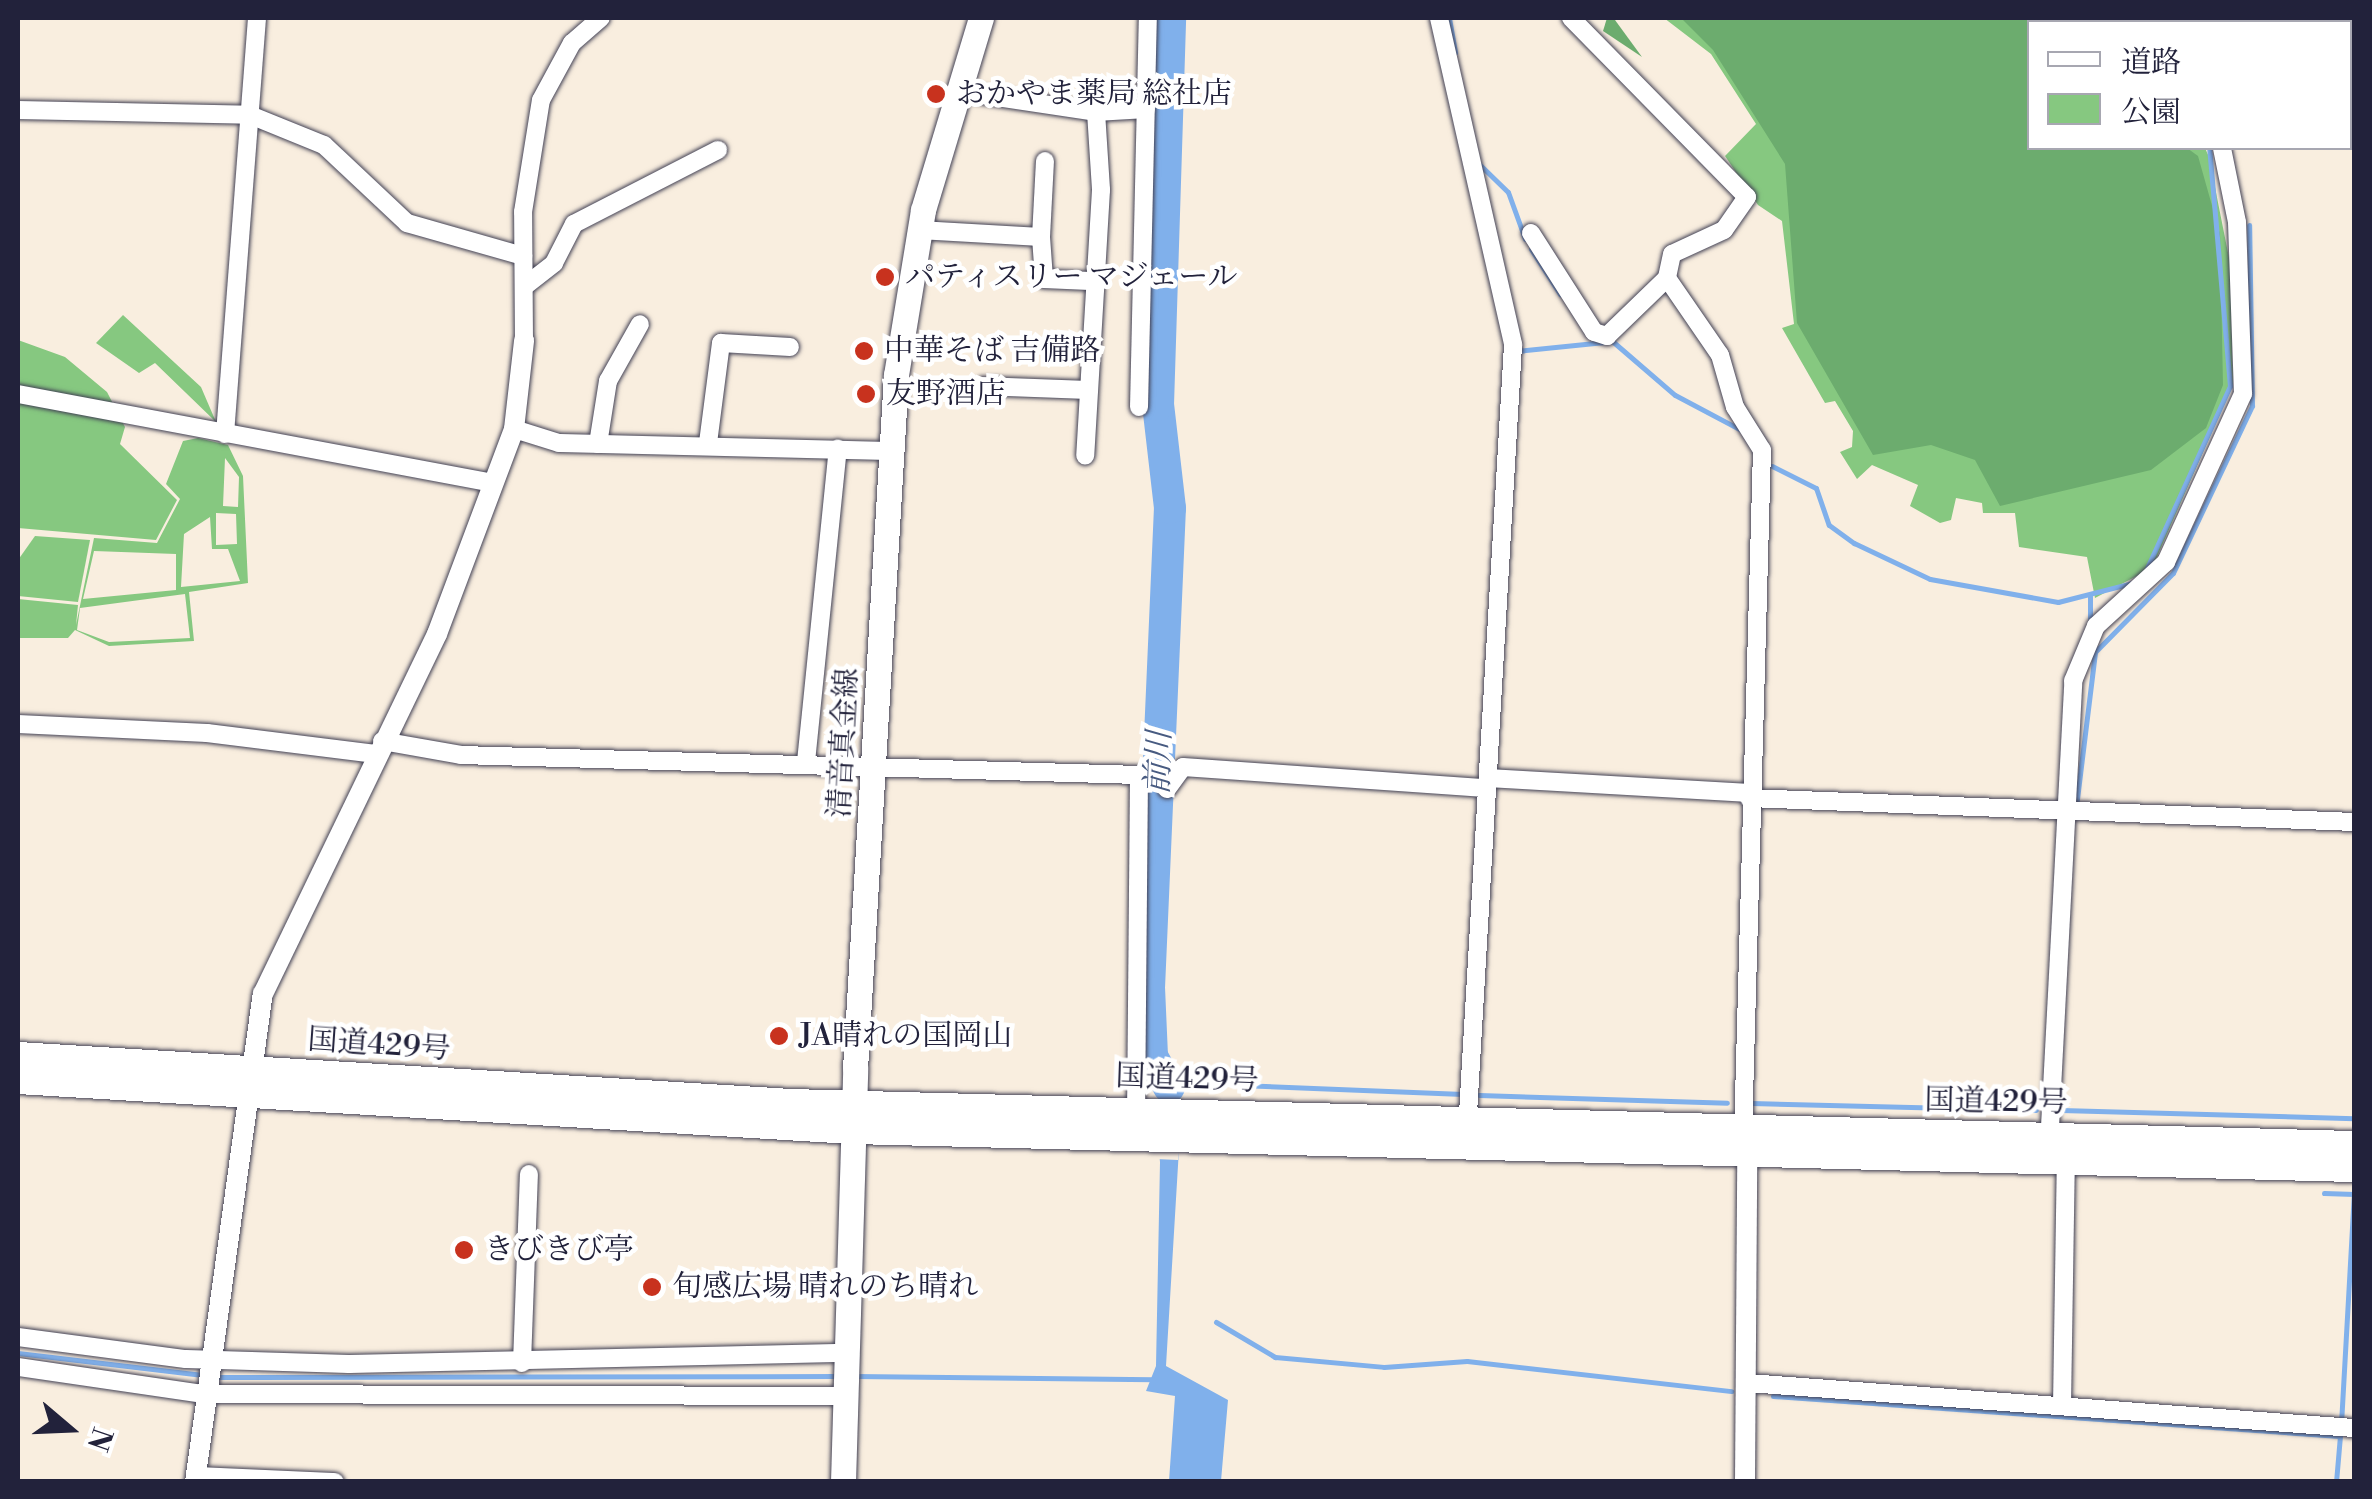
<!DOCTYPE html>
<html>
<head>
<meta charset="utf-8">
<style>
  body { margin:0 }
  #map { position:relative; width:2372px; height:1499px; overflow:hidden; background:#f9eedf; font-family:"Libre Bodoni","Noto Serif JP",serif }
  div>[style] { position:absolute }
  .green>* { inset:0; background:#86c880 }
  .forest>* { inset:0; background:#6cac6e }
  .water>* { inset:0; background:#80b0eb }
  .pier>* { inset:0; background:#f9eedf }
  .stream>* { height:5px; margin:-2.5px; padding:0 2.5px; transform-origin:2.5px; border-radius:2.5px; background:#80b0eb }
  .river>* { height:32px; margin:-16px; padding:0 16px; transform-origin:16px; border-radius:16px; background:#80b0eb }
  .roads { filter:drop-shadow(0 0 2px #424154) drop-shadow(0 0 2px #424154) }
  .minor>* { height:18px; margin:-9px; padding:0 9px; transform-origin:9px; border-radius:9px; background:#fff }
  .tertiary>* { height:20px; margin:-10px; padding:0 10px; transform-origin:10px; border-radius:10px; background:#fff }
  .secondary>* { height:25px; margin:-12.5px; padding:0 12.5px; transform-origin:12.5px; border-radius:12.5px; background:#fff }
  .trunk>* { height:28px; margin:-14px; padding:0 14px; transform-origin:14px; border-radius:14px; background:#fff }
  .dots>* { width:28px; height:28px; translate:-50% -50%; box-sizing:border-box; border:5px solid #fff; border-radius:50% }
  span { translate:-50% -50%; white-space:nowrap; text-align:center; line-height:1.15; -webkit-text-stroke:9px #fff; paint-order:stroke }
  .poi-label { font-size:30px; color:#22223b }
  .left { translate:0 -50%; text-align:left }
  .street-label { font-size:30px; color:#22223b }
  .water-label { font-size:32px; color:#485b81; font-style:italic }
  .frame { position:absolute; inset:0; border:20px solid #22223b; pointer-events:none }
  .legend { position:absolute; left:2027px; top:20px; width:325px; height:130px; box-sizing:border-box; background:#fff; border:2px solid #a7a7b1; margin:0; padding:12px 18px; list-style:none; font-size:30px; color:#22223b }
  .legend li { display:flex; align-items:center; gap:20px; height:50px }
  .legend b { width:50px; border:2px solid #a7a7b1 }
  .north { position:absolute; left:20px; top:1379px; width:100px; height:100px; -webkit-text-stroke:8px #fff; paint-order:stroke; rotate:109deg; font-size:28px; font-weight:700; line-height:40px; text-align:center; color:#22223b }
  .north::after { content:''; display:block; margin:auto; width:35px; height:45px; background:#22223b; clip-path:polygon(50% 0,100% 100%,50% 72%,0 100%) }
</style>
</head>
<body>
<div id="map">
  <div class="green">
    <i style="clip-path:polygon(1664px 18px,2121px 18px,2030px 22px,2030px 148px,2205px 148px,2209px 157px,2230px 263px,2233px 384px,2152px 568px,2095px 598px,2087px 557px,2019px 547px,2015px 513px,1983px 513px,1982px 503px,1956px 498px,1951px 520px,1940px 523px,1910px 506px,1918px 485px,1872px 465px,1857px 479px,1840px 452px,1852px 447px,1853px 431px,1835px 401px,1825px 403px,1782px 328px,1794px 324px,1782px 221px,1758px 205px,1725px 156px,1756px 124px,1711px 54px)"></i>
    <i style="clip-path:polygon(123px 315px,201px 387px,216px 422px,155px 363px,139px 373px,96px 343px)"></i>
    <i style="clip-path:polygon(18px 340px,65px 357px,107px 392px,125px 427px,120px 444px,177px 500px,156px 540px,18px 528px)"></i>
    <i style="clip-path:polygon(evenodd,198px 438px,228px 445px,243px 476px,248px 583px,189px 592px,194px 641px,109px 646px,75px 630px,68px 638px,18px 638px,18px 599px,78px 605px,76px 625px,94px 538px,157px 543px,180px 499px,166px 484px,183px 441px,198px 438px,225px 458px,239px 477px,238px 507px,223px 506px,225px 458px,198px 438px,216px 513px,236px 514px,237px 544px,216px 545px,216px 513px,198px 438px,210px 517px,212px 549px,228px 549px,240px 581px,181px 587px,184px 534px,210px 517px,198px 438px,94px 551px,176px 554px,176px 590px,83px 599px,94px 551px,198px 438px,185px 594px,190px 638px,109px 642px,77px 630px,80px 608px,185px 594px)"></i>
    <i style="clip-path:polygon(35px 536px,90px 540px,78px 602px,18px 596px,18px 560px)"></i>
  </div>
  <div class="forest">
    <i style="clip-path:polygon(1607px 18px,1615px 20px,1642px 57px,1603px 31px)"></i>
    <i style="clip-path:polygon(1681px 18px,2065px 18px,2030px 22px,2030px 148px,2187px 148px,2198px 156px,2220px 234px,2223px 385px,2206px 428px,2151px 470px,2000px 506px,1975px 460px,1931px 445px,1873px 455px,1797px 323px,1785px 164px,1713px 50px)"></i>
  </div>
  <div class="water">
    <i style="clip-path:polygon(1156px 1050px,1183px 1082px,1166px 1366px,1228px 1400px,1221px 1481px,1169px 1481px,1175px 1396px,1146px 1391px,1156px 1366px,1160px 1162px,1148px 1051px)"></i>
  </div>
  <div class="pier">
    <i style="clip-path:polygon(1147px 1087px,1187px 1088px,1178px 1160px,1155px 1159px)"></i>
  </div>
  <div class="stream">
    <i style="left:1449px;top:18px;width:35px;rotate:80deg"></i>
    <i style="left:2275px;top:18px;width:4px;rotate:76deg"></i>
    <i style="left:1477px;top:162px;width:43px;rotate:44.1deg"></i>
    <i style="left:1508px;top:192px;width:50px;rotate:70.1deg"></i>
    <i style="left:1531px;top:249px;width:54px;rotate:57.2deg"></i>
    <i style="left:1611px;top:340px;width:84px;rotate:40.7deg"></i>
    <i style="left:1675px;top:395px;width:75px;rotate:27.9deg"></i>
    <i style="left:1517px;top:351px;width:88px;rotate:-5.8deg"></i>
    <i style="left:1772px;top:466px;width:49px;rotate:26.6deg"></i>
    <i style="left:1816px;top:488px;width:39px;rotate:71deg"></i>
    <i style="left:1829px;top:525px;width:31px;rotate:36deg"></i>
    <i style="left:1854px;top:543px;width:84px;rotate:25.3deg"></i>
    <i style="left:1930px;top:579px;width:130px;rotate:10.2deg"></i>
    <i style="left:2058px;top:602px;width:76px;rotate:-14.4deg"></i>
    <i style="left:2147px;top:568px;width:200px;rotate:-65.5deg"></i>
    <i style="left:2230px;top:386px;width:239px;rotate:-95deg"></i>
    <i style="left:2090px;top:618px;width:22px;rotate:-90deg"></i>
    <i style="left:2076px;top:807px;width:156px;rotate:-83deg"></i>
    <i style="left:2095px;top:652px;width:111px;rotate:-45.4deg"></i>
    <i style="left:2173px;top:573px;width:185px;rotate:-64.7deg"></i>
    <i style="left:2252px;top:406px;width:181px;rotate:-90.9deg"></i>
    <i style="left:1240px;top:1085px;width:223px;rotate:2.3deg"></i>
    <i style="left:1479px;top:1095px;width:248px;rotate:1.8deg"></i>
    <i style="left:1751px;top:1103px;width:285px;rotate:1.4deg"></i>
    <i style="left:2061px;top:1110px;width:293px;rotate:1.6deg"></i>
    <i style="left:2324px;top:1193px;width:30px;rotate:2deg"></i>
    <i style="left:1216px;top:1322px;width:69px;rotate:30.7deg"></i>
    <i style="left:1275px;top:1357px;width:109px;rotate:5.2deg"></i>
    <i style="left:1384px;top:1367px;width:83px;rotate:-4.1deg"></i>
    <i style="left:1467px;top:1361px;width:266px;rotate:6.5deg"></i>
    <i style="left:18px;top:1353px;width:186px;rotate:6.8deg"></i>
    <i style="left:854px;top:1376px;width:299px;rotate:0.6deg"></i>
    <i style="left:214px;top:1377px;width:624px;rotate:-0.09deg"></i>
    <i style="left:1773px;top:1396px;width:568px;rotate:4.04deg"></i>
    <i style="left:2341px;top:1424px;width:230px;rotate:-86.8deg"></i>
    <i style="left:2336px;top:1482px;width:47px;rotate:-85.1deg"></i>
  </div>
  <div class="river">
    <i style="left:1169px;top:1087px;width:35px;rotate:-119deg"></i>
    <i style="left:1152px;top:1056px;width:68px;rotate:-92.5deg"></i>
    <i style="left:1149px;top:988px;width:480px;rotate:-87.5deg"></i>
    <i style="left:1170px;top:508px;width:104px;rotate:-96.6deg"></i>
    <i style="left:1158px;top:405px;width:387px;rotate:-88.2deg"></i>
  </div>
  <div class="roads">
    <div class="minor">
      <i style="left:1439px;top:18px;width:335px;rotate:77.2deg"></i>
      <i style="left:1513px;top:345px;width:786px;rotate:93.35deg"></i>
      <i style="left:1571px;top:18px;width:251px;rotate:45.5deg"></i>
      <i style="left:1747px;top:197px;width:40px;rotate:124.9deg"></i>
      <i style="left:1724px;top:230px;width:57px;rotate:155.2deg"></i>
      <i style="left:1672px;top:254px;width:25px;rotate:102deg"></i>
      <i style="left:2177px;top:18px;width:4px;rotate:63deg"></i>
      <i style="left:956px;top:91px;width:142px;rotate:8.5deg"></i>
      <i style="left:1096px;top:112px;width:78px;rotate:86.3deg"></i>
      <i style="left:1101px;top:190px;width:266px;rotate:93.4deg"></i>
      <i style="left:18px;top:110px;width:232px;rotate:1.2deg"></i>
      <i style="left:250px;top:115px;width:80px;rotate:22.1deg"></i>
      <i style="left:324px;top:145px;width:114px;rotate:43.2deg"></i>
      <i style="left:407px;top:223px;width:121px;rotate:15.9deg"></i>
      <i style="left:1096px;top:112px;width:50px;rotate:-3.4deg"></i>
      <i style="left:919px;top:230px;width:122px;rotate:3.3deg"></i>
      <i style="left:1041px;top:237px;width:42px;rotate:85.9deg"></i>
      <i style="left:1044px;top:279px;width:46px;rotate:2.5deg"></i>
      <i style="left:1531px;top:233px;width:117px;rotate:57.5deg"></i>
      <i style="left:1594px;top:332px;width:14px;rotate:17deg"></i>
      <i style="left:1607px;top:336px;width:83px;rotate:-44deg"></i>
      <i style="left:1667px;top:278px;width:93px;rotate:55.5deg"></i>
      <i style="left:1720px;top:355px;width:54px;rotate:73.9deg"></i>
      <i style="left:1735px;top:407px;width:51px;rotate:57.9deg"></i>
      <i style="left:1762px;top:450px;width:685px;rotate:91.59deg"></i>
      <i style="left:1041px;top:237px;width:76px;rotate:-87deg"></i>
      <i style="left:525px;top:286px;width:37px;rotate:-38deg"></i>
      <i style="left:554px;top:263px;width:44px;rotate:-62.9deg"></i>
      <i style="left:574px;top:224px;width:162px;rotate:-27.2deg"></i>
      <i style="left:524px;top:341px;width:129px;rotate:-90.4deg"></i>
      <i style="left:523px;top:212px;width:113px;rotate:-80.9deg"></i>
      <i style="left:541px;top:100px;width:65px;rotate:-61.5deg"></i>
      <i style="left:572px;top:43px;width:38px;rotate:-41deg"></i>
      <i style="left:983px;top:386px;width:103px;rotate:2.2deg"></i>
      <i style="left:18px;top:394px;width:484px;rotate:10.6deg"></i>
      <i style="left:1139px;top:407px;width:389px;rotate:-88.7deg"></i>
      <i style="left:514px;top:429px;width:47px;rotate:17.3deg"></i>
      <i style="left:559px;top:443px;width:331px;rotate:1.4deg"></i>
      <i style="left:225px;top:434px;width:417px;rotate:-85.6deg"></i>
      <i style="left:708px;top:443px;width:101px;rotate:-82.6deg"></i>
      <i style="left:721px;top:343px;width:69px;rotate:3.3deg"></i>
      <i style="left:598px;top:444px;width:64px;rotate:-81deg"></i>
      <i style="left:608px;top:381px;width:65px;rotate:-60.7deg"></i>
      <i style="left:18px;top:724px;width:189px;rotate:2.7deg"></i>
      <i style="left:207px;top:733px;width:170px;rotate:7.1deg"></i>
      <i style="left:382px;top:741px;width:80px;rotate:10deg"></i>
      <i style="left:461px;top:755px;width:678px;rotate:1.69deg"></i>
      <i style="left:1139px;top:775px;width:334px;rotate:90.5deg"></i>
      <i style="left:806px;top:762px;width:315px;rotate:-84.2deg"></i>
      <i style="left:1488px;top:778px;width:262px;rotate:3.3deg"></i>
      <i style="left:1167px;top:789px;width:27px;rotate:-54deg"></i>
      <i style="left:1183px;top:767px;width:303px;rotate:4deg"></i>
      <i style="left:1749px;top:798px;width:605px;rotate:2.27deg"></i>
      <i style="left:2049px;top:1146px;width:466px;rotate:-87deg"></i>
      <i style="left:2073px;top:681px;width:60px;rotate:-67.3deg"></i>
      <i style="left:2096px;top:626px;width:95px;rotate:-42.4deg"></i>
      <i style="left:2166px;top:562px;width:185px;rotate:-65.4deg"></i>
      <i style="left:2243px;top:394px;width:172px;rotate:-92deg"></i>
      <i style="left:2237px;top:222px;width:76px;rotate:-101.5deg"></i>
      <i style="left:18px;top:1337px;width:169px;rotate:7.5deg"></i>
      <i style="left:186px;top:1359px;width:163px;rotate:1.8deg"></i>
      <i style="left:349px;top:1364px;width:498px;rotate:-1.3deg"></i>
      <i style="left:522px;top:1363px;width:189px;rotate:-87.9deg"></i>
      <i style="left:18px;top:1367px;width:186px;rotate:8.3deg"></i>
      <i style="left:202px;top:1394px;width:644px;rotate:0.18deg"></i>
      <i style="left:1748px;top:1383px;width:608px;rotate:4.25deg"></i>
      <i style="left:2062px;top:1406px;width:254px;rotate:-89.1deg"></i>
      <i style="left:195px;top:1476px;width:140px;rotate:2.5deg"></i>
    </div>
    <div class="tertiary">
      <i style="left:195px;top:1482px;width:493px;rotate:-82.1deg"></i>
      <i style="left:263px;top:994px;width:400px;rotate:-64.2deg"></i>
      <i style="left:437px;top:634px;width:219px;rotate:-69.4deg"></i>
      <i style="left:514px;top:429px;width:89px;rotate:-83.5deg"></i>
      <i style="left:1745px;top:1482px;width:326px;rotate:-89.6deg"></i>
    </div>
    <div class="secondary">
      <i style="left:843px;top:1482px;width:413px;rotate:-88.3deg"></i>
      <i style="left:855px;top:1069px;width:695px;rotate:-86.62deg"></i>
      <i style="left:896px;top:375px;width:167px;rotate:-80.7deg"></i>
      <i style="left:923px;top:210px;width:201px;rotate:-73.2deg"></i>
    </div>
    <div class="trunk">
      <i style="left:18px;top:1056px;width:773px;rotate:3.48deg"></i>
      <i style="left:790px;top:1103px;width:1565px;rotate:1.54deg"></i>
      <i style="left:18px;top:1080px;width:836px;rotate:3.43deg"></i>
      <i style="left:853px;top:1130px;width:1501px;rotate:1.45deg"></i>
    </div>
  </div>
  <div class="dots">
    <i style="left:936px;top:94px;background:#c8321e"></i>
    <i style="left:885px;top:277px;background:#c8321e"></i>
    <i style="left:864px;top:351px;background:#c8321e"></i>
    <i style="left:866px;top:394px;background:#c8321e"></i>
    <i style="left:779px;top:1036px;background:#c8321e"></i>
    <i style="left:464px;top:1250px;background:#c8321e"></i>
    <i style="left:652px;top:1287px;background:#c8321e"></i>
  </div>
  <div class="poi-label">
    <span class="left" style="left:956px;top:94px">おかやま薬局 総社店</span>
    <span class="left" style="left:905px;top:277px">パティスリー マジェール</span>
    <span class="left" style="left:884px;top:351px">中華そば 吉備路</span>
    <span class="left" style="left:886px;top:394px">友野酒店</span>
    <span class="left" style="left:799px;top:1036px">JA晴れの国岡山</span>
    <span class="left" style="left:484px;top:1250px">きびきび亭</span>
    <span class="left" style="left:672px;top:1287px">旬感広場 晴れのち晴れ</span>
  </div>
  <div class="street-label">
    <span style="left:844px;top:743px;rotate:-87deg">清音真金線</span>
    <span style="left:379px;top:1045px;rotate:4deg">国道429号</span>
    <span style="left:1187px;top:1079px;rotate:2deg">国道429号</span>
    <span style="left:1996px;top:1102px;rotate:1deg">国道429号</span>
  </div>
  <div class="water-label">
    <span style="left:1159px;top:763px;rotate:-88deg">前川</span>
  </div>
  <div class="frame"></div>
  <ul class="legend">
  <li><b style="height:12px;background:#fff"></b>道路</li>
  <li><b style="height:28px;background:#86c880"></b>公園</li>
  </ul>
  <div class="north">N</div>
</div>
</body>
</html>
